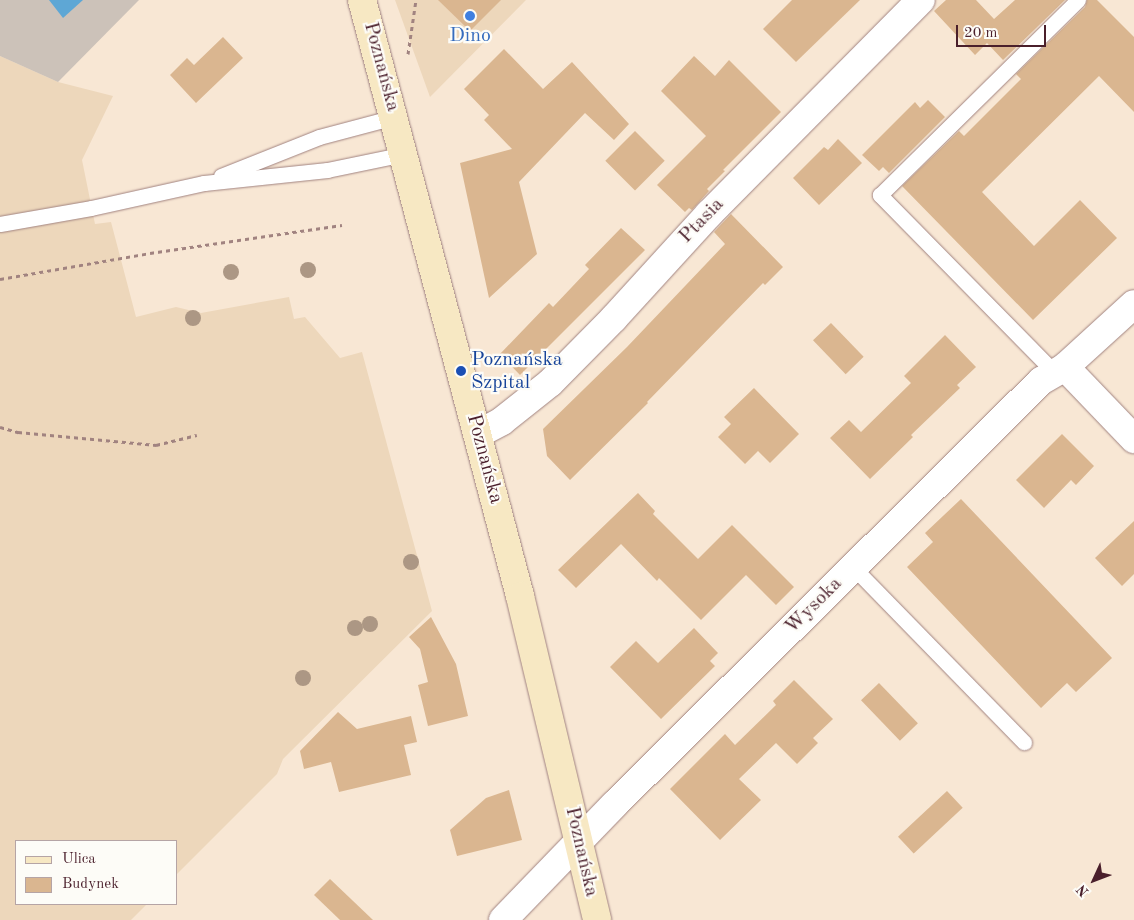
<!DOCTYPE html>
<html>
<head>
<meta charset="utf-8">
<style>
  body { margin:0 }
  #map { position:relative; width:1134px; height:920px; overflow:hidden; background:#f8e7d4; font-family:"Old Standard TT",serif }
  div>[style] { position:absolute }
  .built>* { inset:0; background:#edd7bb }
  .industrial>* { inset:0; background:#ccc2b9 }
  .water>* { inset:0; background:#5ea7d5 }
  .building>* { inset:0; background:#dab690; transform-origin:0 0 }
  .path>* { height:3px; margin-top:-1.5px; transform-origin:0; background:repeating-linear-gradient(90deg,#a18380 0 4px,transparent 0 8px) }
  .roads { filter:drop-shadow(0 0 1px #a18380) drop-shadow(0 0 1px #a18380) }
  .lane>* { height:15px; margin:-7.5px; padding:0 7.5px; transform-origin:7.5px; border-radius:7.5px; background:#fff }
  .street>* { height:28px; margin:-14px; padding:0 14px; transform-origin:14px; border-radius:14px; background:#fff }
  .secondary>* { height:28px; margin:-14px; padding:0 14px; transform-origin:14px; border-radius:14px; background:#f7e8c3 }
  .trees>* { width:16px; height:16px; margin:-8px; border-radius:50%; background:#ac9784 }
  .dots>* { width:14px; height:14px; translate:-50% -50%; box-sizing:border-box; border:2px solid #fdfcf7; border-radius:50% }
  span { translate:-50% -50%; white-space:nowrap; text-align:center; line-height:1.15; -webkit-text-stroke:4.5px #fdfcf7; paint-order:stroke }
  .shop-label { font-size:20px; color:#366cbe }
  .street-label { font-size:20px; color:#4a1f2b }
  .transit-label { font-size:20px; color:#164399 }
  .left { translate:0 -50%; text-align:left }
  .legend { position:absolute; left:15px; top:840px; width:162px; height:65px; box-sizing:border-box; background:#fdfcf7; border:1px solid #b5a4a5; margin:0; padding:6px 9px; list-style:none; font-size:15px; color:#4a1f2b }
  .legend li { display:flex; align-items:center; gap:10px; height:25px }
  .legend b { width:25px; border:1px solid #b5a4a5 }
  .north { position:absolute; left:1069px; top:855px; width:50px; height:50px; -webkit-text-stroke:4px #fdfcf7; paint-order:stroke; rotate:227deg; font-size:14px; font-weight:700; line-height:20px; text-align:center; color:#4a1f2b }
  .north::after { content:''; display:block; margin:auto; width:18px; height:22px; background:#4a1f2b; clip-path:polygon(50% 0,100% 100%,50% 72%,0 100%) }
  .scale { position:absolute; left:956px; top:25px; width:90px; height:22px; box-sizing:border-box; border:2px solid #4a1f2b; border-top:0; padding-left:6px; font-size:15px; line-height:18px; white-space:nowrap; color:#4a1f2b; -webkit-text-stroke:4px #fdfcf7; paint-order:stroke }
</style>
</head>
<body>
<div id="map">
  <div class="built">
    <i style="clip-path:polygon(395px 0,526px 0,430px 97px)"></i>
    <i style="clip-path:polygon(0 56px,58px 82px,113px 96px,82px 160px,95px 224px,111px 222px,136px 317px,176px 307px,201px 313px,289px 297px,294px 319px,305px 317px,340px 358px,362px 352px,432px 611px,283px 759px,277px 774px,176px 875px,176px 841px,16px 841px,16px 904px,147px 904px,131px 920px,0 920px)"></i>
  </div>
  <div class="industrial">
    <i style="clip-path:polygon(0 0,139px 0,58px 82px,0 56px)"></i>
  </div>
  <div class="water">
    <i style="clip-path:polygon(49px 0,83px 0,63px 18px)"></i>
  </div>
  <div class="building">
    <i style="clip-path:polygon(438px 0,501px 0,470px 31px)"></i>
    <i style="clip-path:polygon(792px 0,860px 0,796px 62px,763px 29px)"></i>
    <i style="clip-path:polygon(946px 0,976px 0,994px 19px,1015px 0,1065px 0,1003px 60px,987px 43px,975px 55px,934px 11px)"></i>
    <i style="clip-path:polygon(1087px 0,1097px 0,1134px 37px,1134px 112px,1099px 76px,982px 192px,1034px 246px,1080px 200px,1117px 238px,1033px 320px,902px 186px,959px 131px,964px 136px,1021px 79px,1016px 74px,1085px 7px)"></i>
    <i style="clip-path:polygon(223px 37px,243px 58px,196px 103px,170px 75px,187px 58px,194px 65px)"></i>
    <i style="clip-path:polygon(504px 49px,543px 89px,572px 62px,629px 124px,614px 140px,585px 113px,519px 182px,537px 254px,489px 298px,460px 163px,512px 149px,484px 120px,489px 115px,464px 89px)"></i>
    <i style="clip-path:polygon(694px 56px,715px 76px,729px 60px,781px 112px,723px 170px,725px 171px,707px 189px,709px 191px,692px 210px,689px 208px,685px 212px,657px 185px,706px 136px,661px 91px)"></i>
    <i style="clip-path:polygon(928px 100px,945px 117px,889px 173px,883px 167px,879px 171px,862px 155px,915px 102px,920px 108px)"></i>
    <i style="left:635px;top:131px;width:42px;height:42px;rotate:45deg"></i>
    <i style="clip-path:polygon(838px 139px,862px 163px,819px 205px,793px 178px,824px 147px,828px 150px)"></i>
    <i style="clip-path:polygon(731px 214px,783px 267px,765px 285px,763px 283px,647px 402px,648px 403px,570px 480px,547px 456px,543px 429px,627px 347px,725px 244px,714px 232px)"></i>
    <i style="clip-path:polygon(621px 228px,645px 250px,520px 375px,500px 354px,549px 303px,553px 307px,589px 269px,585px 265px)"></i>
    <i style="left:831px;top:323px;width:47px;height:25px;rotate:46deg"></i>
    <i style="clip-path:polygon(945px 335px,976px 367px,957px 385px,960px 388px,911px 435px,913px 437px,870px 479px,830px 438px,849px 420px,861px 432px,911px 383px,904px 376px)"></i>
    <i style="clip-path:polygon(754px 388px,799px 434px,770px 463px,758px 451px,745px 464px,718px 437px,731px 424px,724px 417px)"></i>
    <i style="clip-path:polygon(1062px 434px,1094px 466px,1076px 485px,1071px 480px,1044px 508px,1016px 480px)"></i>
    <i style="clip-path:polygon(638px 493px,655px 511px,653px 514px,698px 559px,732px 525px,794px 587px,776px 605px,746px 575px,701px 620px,659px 578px,657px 581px,621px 544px,576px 588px,558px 570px)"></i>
    <i style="clip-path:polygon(961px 499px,1112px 658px,1076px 692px,1067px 683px,1041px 708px,907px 567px,933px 542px,925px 533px)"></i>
    <i style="clip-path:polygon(1134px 521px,1134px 574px,1122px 586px,1095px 558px)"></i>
    <i style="clip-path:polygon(431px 617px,456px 664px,468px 716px,428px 726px,418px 685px,428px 682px,420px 649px,409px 637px)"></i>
    <i style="clip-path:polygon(694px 628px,718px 653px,710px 661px,715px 666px,661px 719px,610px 667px,636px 641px,658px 663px)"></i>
    <i style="clip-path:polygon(794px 680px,833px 719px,813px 738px,818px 743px,797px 764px,776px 743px,739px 779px,761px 800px,720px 840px,670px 789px,725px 734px,735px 745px,776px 705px,773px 701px)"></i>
    <i style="left:879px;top:683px;width:56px;height:25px;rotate:46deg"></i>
    <i style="clip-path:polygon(338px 712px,357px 729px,411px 716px,417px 742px,404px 745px,411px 775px,339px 792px,331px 762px,304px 769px,300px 751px)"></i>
    <i style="clip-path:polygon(509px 790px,522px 840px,457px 856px,450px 830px,486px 798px)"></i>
    <i style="left:947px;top:791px;width:23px;height:67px;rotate:47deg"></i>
    <i style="clip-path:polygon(330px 879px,373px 920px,340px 920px,314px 895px)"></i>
  </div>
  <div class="path">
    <i style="left:408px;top:54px;width:55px;rotate:-81.6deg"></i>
    <i style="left:0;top:279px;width:152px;rotate:-9.8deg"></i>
    <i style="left:150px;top:253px;width:194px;rotate:-8.3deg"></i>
    <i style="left:0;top:427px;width:19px;rotate:16deg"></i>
    <i style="left:18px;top:432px;width:139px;rotate:5.4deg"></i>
    <i style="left:156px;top:445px;width:42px;rotate:-13.7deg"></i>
  </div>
  <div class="roads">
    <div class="lane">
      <i style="left:221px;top:176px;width:105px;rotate:-21.7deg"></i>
      <i style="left:319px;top:137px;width:78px;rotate:-14.9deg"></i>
      <i style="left:0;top:224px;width:92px;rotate:-10deg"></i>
      <i style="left:91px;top:208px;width:116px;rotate:-12.5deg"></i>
      <i style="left:204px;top:183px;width:124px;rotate:-6deg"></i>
      <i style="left:327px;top:170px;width:79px;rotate:-11.7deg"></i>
      <i style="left:1055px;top:373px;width:250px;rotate:-134.5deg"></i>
      <i style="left:880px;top:195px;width:278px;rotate:-44.6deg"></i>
      <i style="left:853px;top:567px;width:245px;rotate:45.7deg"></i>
    </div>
    <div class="street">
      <i style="left:1065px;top:367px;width:100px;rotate:46.2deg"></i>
      <i style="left:478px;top:434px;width:27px;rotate:-28deg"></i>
      <i style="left:502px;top:421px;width:61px;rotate:-38.4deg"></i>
      <i style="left:550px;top:383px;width:91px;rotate:-45.4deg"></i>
      <i style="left:614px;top:318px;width:141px;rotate:-47.6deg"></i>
      <i style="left:709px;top:214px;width:301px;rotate:-45.3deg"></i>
      <i style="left:503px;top:920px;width:160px;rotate:-46deg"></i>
      <i style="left:614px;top:805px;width:602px;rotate:-44.8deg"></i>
      <i style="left:1041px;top:381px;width:28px;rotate:-30deg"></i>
      <i style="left:1065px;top:367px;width:93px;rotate:-42.4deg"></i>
    </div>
    <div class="secondary">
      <i style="left:362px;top:0;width:617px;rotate:75.15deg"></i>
      <i style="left:520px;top:596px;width:333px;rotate:76.6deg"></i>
    </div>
  </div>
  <div class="trees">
    <i style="left:308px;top:270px"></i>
    <i style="left:231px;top:272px"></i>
    <i style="left:193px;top:318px"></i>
    <i style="left:411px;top:562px"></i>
    <i style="left:370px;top:624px"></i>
    <i style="left:355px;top:628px"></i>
    <i style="left:303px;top:678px"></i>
  </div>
  <div class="dots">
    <i style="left:470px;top:16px;background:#3f7fe0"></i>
    <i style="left:461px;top:371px;background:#1a4fb4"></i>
  </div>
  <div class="shop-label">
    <span style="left:470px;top:36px">Dino</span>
  </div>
  <div class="street-label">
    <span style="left:381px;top:67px;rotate:75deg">Poznańska</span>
    <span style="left:702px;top:221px;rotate:-46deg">Ptasia</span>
    <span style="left:484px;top:459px;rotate:75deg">Poznańska</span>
    <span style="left:814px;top:606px;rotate:-45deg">Wysoka</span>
    <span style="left:581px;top:852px;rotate:77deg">Poznańska</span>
  </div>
  <div class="transit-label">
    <span class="left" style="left:471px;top:372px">Poznańska<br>Szpital</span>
  </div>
  <ul class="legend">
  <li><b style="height:6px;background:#f7e8c3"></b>Ulica</li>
  <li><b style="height:14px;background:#dab690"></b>Budynek</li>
  </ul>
  <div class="north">N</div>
  <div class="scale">20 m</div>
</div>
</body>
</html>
